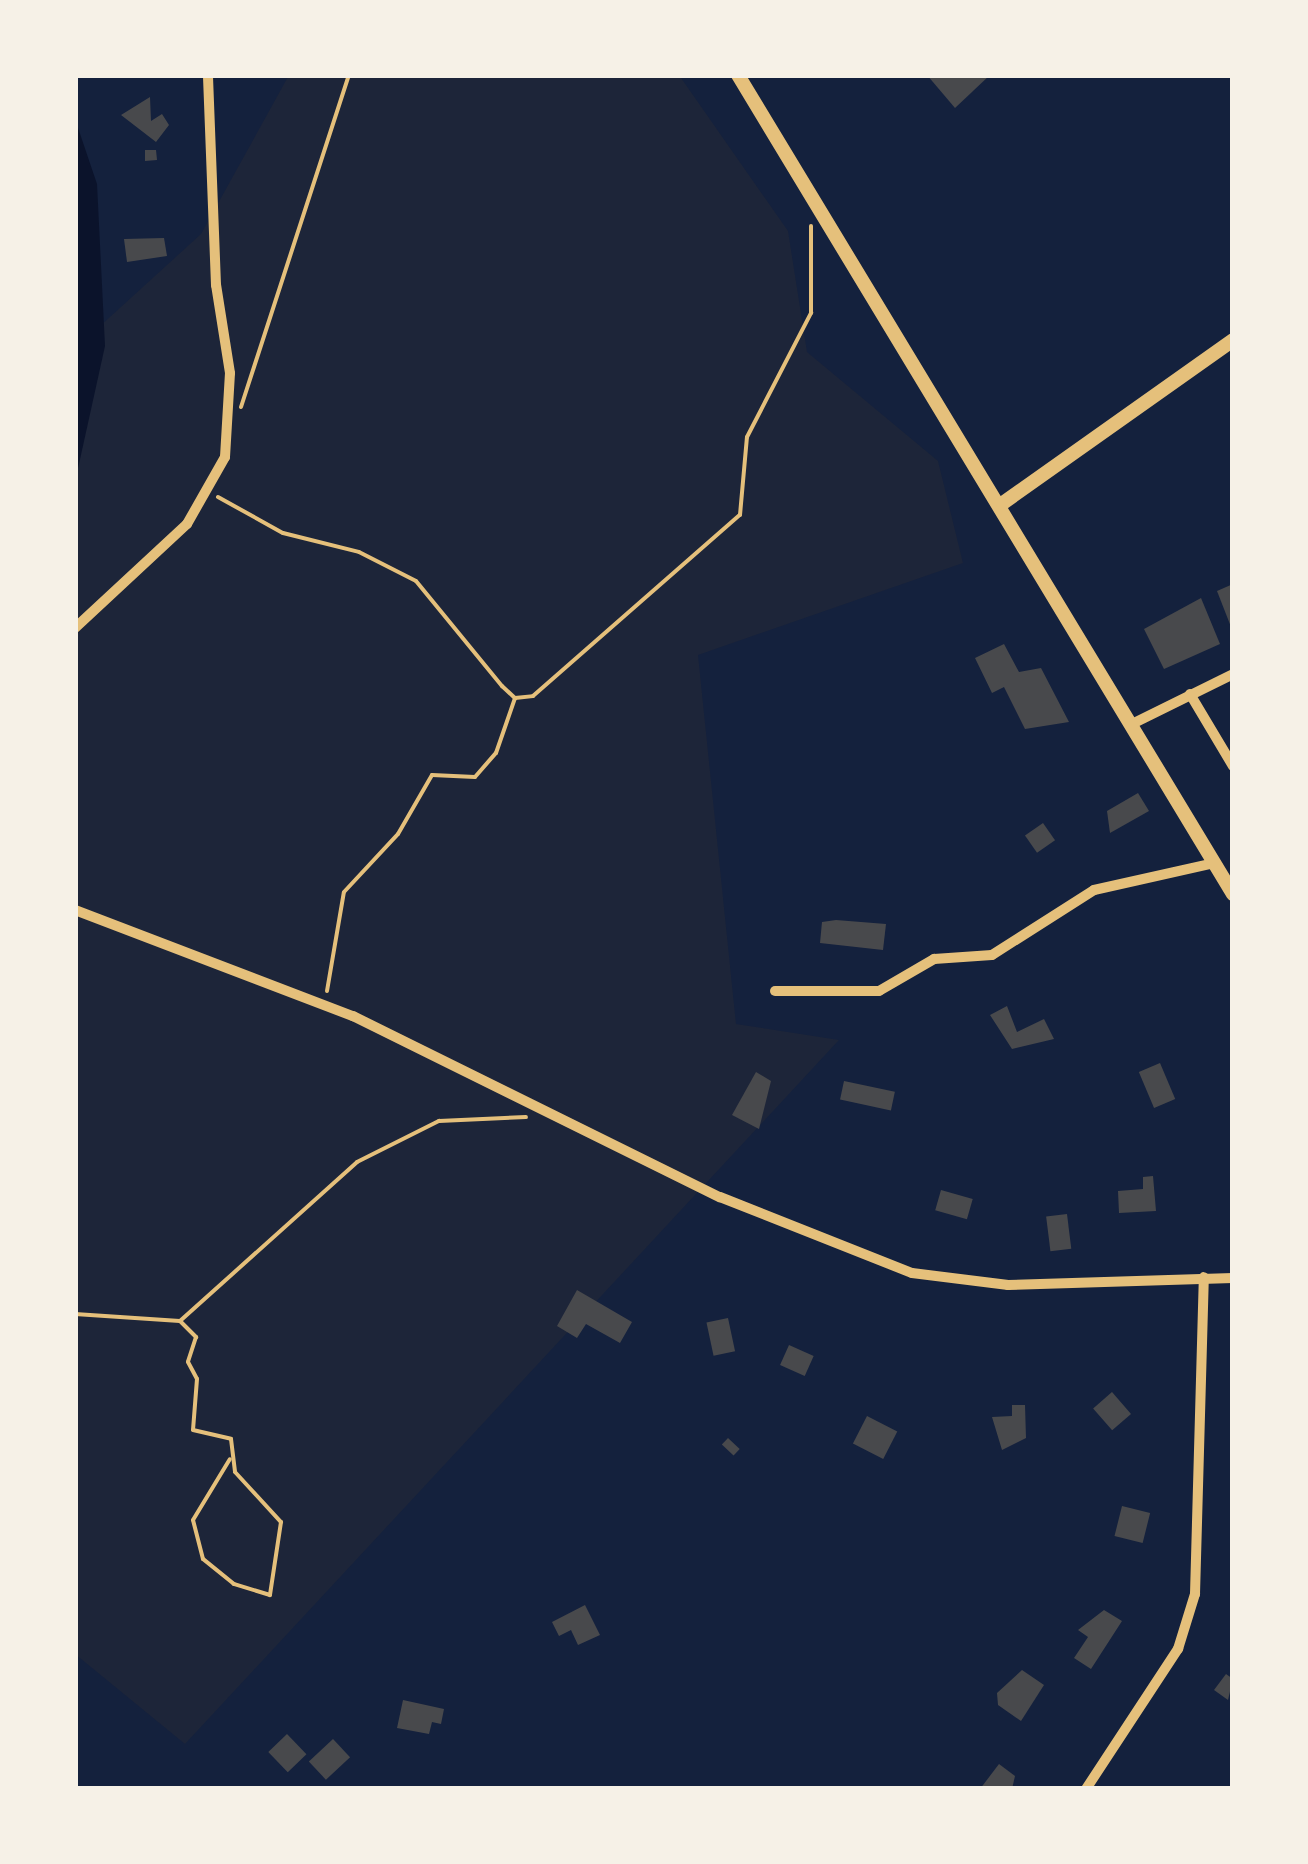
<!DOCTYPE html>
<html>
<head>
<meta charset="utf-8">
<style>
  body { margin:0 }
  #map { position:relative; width:1308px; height:1864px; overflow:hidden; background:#14213d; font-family:Raleway,sans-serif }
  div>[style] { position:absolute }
  .green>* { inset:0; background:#1d2539 }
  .water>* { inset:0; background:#0b132b }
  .building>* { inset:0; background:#48494c; transform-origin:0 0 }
  .path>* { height:4px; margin:-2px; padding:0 2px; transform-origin:2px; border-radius:2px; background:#e5c07b }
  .minor>* { height:10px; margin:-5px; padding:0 5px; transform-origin:5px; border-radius:5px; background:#e5c07b }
  .secondary>* { height:14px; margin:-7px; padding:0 7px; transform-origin:7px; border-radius:7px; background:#e5c07b }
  span { translate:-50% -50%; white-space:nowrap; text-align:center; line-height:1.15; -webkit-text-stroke:8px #f6f1e7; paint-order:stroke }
  .frame { position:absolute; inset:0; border:78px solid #f6f1e7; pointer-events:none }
</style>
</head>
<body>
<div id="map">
  <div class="green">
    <i style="clip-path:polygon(289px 75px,679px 75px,788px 231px,807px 352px,938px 461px,963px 563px,698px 655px,736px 1024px,839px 1040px,185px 1744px,75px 1654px,75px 240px,99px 327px,201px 234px)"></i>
  </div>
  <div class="water">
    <i style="clip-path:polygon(75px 119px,97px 184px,105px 346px,75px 482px)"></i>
  </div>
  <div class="building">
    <i style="clip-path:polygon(927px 75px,990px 75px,955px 108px)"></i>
    <i style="clip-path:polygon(150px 97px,151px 121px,162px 114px,169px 125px,156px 142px,121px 115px)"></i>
    <i style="clip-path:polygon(145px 150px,156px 150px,157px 160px,145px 161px)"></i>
    <i style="clip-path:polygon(164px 238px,167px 256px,127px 262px,124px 239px)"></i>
    <i style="clip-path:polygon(1233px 584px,1233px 632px,1217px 591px)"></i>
    <i style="clip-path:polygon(1201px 598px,1220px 644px,1164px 669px,1144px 629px)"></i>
    <i style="clip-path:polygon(1004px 644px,1019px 672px,1041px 668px,1069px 722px,1025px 729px,1004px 687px,992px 693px,975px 658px)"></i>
    <i style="clip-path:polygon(1138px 793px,1149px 811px,1110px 833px,1107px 811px)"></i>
    <i style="left:1043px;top:823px;width:21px;height:22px;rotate:55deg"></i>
    <i style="clip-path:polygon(836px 920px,886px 924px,883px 950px,820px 943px,822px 922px)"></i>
    <i style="clip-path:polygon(1007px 1006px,1017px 1032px,1044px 1019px,1054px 1039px,1012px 1049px,990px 1015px)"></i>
    <i style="left:1160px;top:1063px;width:39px;height:23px;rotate:67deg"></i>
    <i style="clip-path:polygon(756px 1072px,771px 1081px,759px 1129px,732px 1115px)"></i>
    <i style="left:844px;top:1081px;width:52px;height:19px;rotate:12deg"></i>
    <i style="clip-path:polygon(1153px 1176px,1156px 1211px,1119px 1213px,1118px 1191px,1143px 1189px,1143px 1177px)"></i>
    <i style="left:941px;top:1190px;width:33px;height:21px;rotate:16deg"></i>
    <i style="left:1067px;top:1214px;width:35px;height:21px;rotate:83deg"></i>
    <i style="clip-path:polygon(577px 1290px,632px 1322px,620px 1343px,586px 1324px,577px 1338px,557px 1326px)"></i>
    <i style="left:728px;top:1318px;width:34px;height:22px;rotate:78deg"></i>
    <i style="left:789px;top:1345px;width:27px;height:22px;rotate:24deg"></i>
    <i style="left:1112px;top:1392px;width:29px;height:25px;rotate:49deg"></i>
    <i style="clip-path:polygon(1012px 1405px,1025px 1405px,1026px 1438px,1002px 1450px,992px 1417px,1012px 1416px)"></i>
    <i style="left:867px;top:1416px;width:34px;height:31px;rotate:27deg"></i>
    <i style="left:728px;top:1438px;width:16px;height:9px;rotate:43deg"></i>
    <i style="left:1122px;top:1506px;width:29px;height:31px;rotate:14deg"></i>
    <i style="clip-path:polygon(585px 1605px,600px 1635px,578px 1645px,571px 1630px,559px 1636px,552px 1622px)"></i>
    <i style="clip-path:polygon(1104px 1610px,1122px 1621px,1091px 1669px,1074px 1658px,1088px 1637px,1078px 1630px)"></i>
    <i style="clip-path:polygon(1022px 1670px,1044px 1685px,1021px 1721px,998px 1705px,997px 1693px)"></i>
    <i style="clip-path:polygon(1226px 1674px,1233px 1679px,1228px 1700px,1214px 1690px)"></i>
    <i style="clip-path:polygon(403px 1700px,444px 1709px,441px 1724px,432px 1722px,429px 1734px,397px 1728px)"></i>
    <i style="left:287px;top:1734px;width:28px;height:26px;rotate:46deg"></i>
    <i style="left:333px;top:1739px;width:25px;height:33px;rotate:47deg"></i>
    <i style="clip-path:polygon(999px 1764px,1015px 1776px,1012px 1789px,980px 1789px)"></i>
  </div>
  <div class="path">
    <i style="left:241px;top:407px;width:349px;rotate:-72deg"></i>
    <i style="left:218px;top:497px;width:74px;rotate:29deg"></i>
    <i style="left:283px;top:533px;width:78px;rotate:14deg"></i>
    <i style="left:359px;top:552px;width:64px;rotate:27deg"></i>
    <i style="left:416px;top:581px;width:136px;rotate:50.7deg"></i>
    <i style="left:502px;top:686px;width:18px;rotate:43deg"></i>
    <i style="left:515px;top:698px;width:18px;rotate:-6deg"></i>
    <i style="left:533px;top:696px;width:275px;rotate:-41.2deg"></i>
    <i style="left:740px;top:515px;width:78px;rotate:-84.9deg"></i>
    <i style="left:747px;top:437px;width:140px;rotate:-62.7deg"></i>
    <i style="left:811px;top:313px;width:87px;rotate:-90deg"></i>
    <i style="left:327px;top:991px;width:100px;rotate:-80.3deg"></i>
    <i style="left:344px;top:892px;width:79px;rotate:-47deg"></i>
    <i style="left:398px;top:834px;width:68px;rotate:-60deg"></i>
    <i style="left:432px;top:775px;width:43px;rotate:2.7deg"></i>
    <i style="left:475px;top:777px;width:32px;rotate:-49deg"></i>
    <i style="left:496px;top:753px;width:58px;rotate:-70.9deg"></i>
    <i style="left:75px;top:1314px;width:105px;rotate:3.8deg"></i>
    <i style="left:180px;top:1321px;width:238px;rotate:-41.9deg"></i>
    <i style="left:357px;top:1162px;width:92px;rotate:-26.6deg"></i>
    <i style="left:439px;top:1121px;width:87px;rotate:-2.6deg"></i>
    <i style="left:180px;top:1321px;width:23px;rotate:45deg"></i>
    <i style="left:196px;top:1337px;width:26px;rotate:108deg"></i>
    <i style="left:188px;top:1362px;width:19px;rotate:62deg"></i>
    <i style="left:197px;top:1379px;width:51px;rotate:94.5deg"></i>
    <i style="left:193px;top:1430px;width:39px;rotate:13deg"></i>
    <i style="left:231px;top:1439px;width:33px;rotate:83deg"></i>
    <i style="left:235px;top:1472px;width:68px;rotate:47.4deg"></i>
    <i style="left:281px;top:1522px;width:74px;rotate:98.6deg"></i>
    <i style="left:270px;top:1595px;width:38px;rotate:-163deg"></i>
    <i style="left:234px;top:1584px;width:40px;rotate:-141deg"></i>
    <i style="left:203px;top:1559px;width:40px;rotate:-104.4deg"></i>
    <i style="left:193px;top:1520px;width:71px;rotate:-58.8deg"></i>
  </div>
  <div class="minor">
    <i style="left:75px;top:628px;width:153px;rotate:-42.9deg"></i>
    <i style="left:187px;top:524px;width:77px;rotate:-60.4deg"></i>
    <i style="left:225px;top:457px;width:84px;rotate:-86.6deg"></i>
    <i style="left:230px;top:373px;width:89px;rotate:-99deg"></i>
    <i style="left:216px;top:285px;width:210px;rotate:-92.2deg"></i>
    <i style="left:1190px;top:694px;width:84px;rotate:59.2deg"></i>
    <i style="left:1132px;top:724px;width:113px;rotate:-26.3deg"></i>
    <i style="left:75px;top:910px;width:298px;rotate:20.9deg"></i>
    <i style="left:353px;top:1016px;width:409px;rotate:26.3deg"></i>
    <i style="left:720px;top:1197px;width:206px;rotate:21.6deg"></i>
    <i style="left:912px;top:1273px;width:97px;rotate:7.1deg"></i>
    <i style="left:1008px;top:1285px;width:225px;rotate:-1.8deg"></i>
    <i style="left:775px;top:991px;width:104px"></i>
    <i style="left:879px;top:991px;width:64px;rotate:-30.2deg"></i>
    <i style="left:934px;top:959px;width:58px;rotate:-3.9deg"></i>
    <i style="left:992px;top:955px;width:121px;rotate:-32.5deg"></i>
    <i style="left:1094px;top:890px;width:124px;rotate:-12.6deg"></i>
    <i style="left:1086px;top:1789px;width:168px;rotate:-56.7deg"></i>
    <i style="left:1178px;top:1649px;width:58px;rotate:-72.8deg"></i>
    <i style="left:1195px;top:1594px;width:317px;rotate:-88.4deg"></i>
  </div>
  <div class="secondary">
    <i style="left:738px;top:75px;width:957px;rotate:58.85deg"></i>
    <i style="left:1003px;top:503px;width:282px;rotate:-35.3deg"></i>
  </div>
  <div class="frame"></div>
</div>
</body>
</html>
